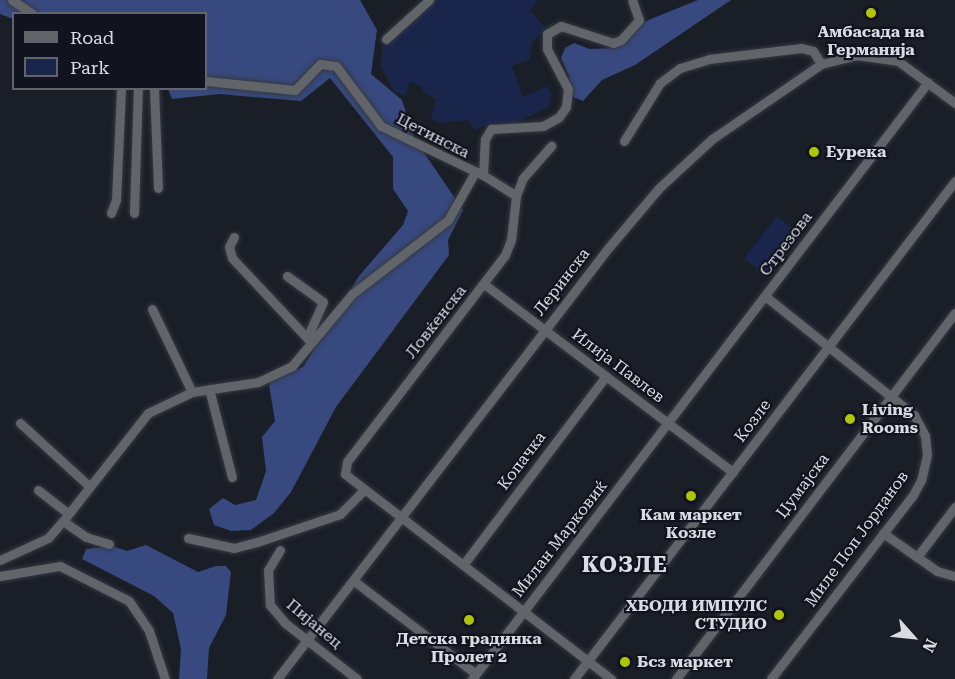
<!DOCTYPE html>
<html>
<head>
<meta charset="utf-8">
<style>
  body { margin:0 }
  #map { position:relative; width:955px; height:679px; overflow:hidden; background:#1a1e27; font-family:"Roboto Serif",serif }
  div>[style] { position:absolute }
  .green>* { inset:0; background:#19254b; transform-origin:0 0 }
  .forest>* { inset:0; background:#37497e }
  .roads { filter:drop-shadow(0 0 2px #353941) drop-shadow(0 0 2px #353941) }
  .minor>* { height:9px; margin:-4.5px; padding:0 4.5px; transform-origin:4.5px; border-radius:4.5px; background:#616469 }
  .dots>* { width:16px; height:16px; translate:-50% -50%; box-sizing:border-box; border:3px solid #11141e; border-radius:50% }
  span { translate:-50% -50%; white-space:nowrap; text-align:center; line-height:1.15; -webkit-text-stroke:4.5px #11141e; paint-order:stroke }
  .poi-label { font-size:16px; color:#d9dce3; font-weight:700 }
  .left { translate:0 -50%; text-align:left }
  .right { translate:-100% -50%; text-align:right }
  .street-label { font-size:16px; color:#d9dce3 }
  .district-label { font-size:22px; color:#d9dce3; font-weight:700; letter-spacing:1.5px }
  .legend { position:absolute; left:12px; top:12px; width:195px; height:78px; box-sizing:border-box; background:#11141e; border:2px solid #61646d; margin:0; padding:8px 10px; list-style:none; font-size:18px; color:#d9dce3 }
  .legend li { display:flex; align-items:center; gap:12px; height:30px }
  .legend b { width:30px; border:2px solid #61646d }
  .north { position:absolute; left:883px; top:607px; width:60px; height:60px; -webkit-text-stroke:4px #11141e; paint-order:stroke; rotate:117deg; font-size:16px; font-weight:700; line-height:24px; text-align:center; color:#d9dce3 }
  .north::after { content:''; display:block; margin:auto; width:21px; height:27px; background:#d9dce3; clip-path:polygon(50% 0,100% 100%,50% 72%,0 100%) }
</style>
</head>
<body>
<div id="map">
  <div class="green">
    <i style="clip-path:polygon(429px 0,538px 0,530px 11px,546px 28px,532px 43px,530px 59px,512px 66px,523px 97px,548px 86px,552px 95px,549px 107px,511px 125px,487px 124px,476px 130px,467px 120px,440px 123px,431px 119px,436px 99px,423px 92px,422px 86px,410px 82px,405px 96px,394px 91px,380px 64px,384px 41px)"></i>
    <i style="left:777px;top:216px;width:28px;height:54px;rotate:38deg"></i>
  </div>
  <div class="forest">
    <i style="clip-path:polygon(0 0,360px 0,377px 30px,371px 74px,402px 100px,414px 138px,463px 210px,448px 240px,449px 255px,336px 407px,291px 492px,274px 513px,251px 530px,231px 531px,214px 525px,209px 509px,223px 498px,235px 505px,256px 500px,266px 471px,262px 437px,275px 421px,269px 385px,273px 379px,303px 367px,359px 276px,403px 225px,408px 211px,393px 189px,393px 157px,330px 78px,301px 101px,219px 94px,172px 99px,168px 89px,206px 88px,206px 14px,14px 14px,13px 19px,0 14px)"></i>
    <i style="clip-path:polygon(698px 0,731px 0,635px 65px,602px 80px,583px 101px,571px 96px,569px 76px,561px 58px,565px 48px,574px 43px,590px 49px,616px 48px,646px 21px)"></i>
    <i style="clip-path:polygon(146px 545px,198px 572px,216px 566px,226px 566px,231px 572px,226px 615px,209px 648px,207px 679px,179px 679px,181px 649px,173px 613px,154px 596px,82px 559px,86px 549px,112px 546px,127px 551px)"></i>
  </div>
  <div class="roads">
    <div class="minor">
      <i style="left:12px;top:0;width:25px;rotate:34deg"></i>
      <i style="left:386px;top:39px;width:58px;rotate:-42.2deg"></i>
      <i style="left:206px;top:81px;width:89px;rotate:5.8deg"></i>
      <i style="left:295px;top:90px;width:36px;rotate:-46deg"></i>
      <i style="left:320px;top:64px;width:16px;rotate:7deg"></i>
      <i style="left:336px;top:66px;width:75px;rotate:53.1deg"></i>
      <i style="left:381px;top:126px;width:113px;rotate:25.7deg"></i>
      <i style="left:483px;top:175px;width:39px;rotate:32deg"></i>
      <i style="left:516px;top:196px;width:44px;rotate:96.5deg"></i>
      <i style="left:511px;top:240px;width:16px;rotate:112deg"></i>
      <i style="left:505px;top:255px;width:260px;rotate:127.4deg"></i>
      <i style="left:347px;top:462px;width:12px;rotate:99deg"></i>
      <i style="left:345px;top:474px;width:336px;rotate:37.6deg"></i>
      <i style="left:154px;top:88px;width:100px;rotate:87.7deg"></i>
      <i style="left:624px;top:141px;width:68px;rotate:-58.2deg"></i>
      <i style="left:660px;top:83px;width:25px;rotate:-37deg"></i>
      <i style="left:680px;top:68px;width:30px;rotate:-17deg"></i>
      <i style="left:709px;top:59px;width:93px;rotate:-6.8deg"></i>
      <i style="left:801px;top:48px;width:12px;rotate:14deg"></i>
      <i style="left:813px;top:51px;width:15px;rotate:58deg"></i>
      <i style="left:483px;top:175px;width:36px;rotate:-87deg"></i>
      <i style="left:485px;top:139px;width:12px;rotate:-59deg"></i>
      <i style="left:491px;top:129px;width:52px;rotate:-3.3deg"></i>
      <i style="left:543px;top:126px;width:18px;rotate:-29deg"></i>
      <i style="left:559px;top:117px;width:12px;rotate:-55deg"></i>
      <i style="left:566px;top:107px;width:18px;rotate:-84deg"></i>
      <i style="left:568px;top:89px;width:45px;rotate:-117.7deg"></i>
      <i style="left:547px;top:49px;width:15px;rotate:-90deg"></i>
      <i style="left:547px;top:34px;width:16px;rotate:-30deg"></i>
      <i style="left:561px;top:26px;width:55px;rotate:18.1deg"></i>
      <i style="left:613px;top:43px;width:9px;rotate:-21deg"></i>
      <i style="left:621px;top:40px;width:27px;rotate:-48deg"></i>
      <i style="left:639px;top:20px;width:21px;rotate:-109deg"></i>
      <i style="left:516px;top:196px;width:19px;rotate:-69deg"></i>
      <i style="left:523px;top:178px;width:43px;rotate:-48.8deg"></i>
      <i style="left:111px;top:213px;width:14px;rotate:-69deg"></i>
      <i style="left:116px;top:200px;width:112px;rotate:-87.4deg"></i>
      <i style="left:134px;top:213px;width:125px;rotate:-88.2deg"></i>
      <i style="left:234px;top:237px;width:11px;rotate:117deg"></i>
      <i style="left:229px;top:247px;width:11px;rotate:75deg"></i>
      <i style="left:232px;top:258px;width:115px;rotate:46.8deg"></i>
      <i style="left:287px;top:276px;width:44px;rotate:35.8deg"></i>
      <i style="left:323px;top:302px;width:39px;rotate:114deg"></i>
      <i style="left:484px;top:284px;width:312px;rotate:37.1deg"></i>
      <i style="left:765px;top:296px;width:191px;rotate:38.6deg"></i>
      <i style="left:914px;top:415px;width:24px;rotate:62deg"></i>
      <i style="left:925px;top:436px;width:19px;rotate:84deg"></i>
      <i style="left:927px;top:455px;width:26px;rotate:103deg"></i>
      <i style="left:921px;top:480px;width:17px;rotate:118deg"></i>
      <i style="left:913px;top:495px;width:232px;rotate:127.7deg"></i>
      <i style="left:152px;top:309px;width:92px;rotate:64.3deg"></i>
      <i style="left:209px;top:389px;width:91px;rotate:75.4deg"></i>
      <i style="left:20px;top:423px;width:92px;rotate:42.4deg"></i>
      <i style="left:38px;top:490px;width:37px;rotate:38deg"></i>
      <i style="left:883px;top:533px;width:66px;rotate:35.1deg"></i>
      <i style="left:937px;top:571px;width:19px;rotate:16deg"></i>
      <i style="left:188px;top:538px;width:47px;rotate:12.3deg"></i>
      <i style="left:234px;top:548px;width:24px;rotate:-15deg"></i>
      <i style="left:257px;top:542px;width:88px;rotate:-18.6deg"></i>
      <i style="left:340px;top:514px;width:33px;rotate:-45deg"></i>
      <i style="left:109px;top:544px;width:24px;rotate:-163deg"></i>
      <i style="left:86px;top:537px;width:28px;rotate:-145deg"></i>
      <i style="left:63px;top:521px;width:137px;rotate:-51.8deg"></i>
      <i style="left:148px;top:413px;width:49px;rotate:-25.5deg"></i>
      <i style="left:192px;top:392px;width:67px;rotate:-8.6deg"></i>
      <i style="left:258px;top:382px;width:38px;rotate:-25deg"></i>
      <i style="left:292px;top:366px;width:94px;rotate:-50.2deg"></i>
      <i style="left:352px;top:294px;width:121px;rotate:-37.6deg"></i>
      <i style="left:448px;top:220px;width:53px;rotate:-60.5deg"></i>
      <i style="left:280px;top:550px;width:23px;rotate:121deg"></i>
      <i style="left:268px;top:570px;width:35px;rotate:87deg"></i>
      <i style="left:270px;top:605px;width:23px;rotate:50deg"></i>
      <i style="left:285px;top:623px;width:91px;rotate:37.9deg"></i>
      <i style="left:917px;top:557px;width:63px;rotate:-52.8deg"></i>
      <i style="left:0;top:560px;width:53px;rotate:-24.6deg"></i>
      <i style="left:48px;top:538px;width:23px;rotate:-49deg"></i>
      <i style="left:463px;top:565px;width:237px;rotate:-52.9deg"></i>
      <i style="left:0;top:576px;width:61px;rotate:-9.5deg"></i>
      <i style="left:60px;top:566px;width:77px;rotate:26.9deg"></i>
      <i style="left:129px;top:601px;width:36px;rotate:56deg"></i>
      <i style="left:149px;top:631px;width:51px;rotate:71.6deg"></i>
      <i style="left:354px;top:581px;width:153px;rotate:37.3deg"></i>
      <i style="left:277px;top:679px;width:545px;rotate:-52.46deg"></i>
      <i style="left:609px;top:247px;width:77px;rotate:-49.7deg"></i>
      <i style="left:659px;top:188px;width:72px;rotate:-42.8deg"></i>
      <i style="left:712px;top:139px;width:132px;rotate:-34.5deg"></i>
      <i style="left:821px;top:64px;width:36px;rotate:-14deg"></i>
      <i style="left:856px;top:55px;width:42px;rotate:8.1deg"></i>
      <i style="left:898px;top:61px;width:71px;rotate:36.4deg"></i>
      <i style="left:472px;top:679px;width:751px;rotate:-52.63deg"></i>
      <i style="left:574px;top:679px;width:627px;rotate:-52.58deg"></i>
      <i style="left:676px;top:679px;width:460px;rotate:-52.7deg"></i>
    </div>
  </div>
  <div class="dots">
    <i style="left:871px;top:13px;background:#afc508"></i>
    <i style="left:814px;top:152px;background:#afc508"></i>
    <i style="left:850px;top:419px;background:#afc508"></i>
    <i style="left:691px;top:496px;background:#afc508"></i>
    <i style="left:779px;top:615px;background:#afc508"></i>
    <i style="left:469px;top:620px;background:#afc508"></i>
    <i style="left:625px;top:662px;background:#afc508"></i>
  </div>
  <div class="poi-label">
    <span style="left:871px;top:41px">Амбасада на<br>Германија</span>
    <span class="left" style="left:826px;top:152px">Еурека</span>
    <span class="left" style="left:862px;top:419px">Living<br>Rooms</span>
    <span style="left:691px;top:524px">Кам маркет<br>Козле</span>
    <span class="right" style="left:767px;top:615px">ХБОДИ ИМПУЛС<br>СТУДИО</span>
    <span style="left:469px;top:648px">Детска градинка<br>Пролет 2</span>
    <span class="left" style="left:637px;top:662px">Бсз маркет</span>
  </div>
  <div class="street-label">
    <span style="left:433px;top:136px;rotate:27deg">Цетинска</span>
    <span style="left:786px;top:244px;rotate:-53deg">Стрезова</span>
    <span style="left:562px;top:282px;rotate:-52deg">Леринска</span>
    <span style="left:436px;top:322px;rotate:-52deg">Ловќенска</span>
    <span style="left:618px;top:366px;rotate:37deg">Илија Павлев</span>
    <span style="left:753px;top:421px;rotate:-53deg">Козле</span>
    <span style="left:522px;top:461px;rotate:-53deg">Копачка</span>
    <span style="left:803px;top:486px;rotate:-53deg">Џумајска</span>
    <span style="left:560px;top:539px;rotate:-52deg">Милан Марковиќ</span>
    <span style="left:857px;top:539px;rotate:-54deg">Миле Поп Јорданов</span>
    <span style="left:314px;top:624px;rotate:40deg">Пијанец</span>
  </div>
  <div class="district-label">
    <span style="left:625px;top:565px">КОЗЛЕ</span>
  </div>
  <ul class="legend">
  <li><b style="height:8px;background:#616469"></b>Road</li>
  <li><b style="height:16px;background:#19254b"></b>Park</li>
  </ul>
  <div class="north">N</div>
</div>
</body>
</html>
